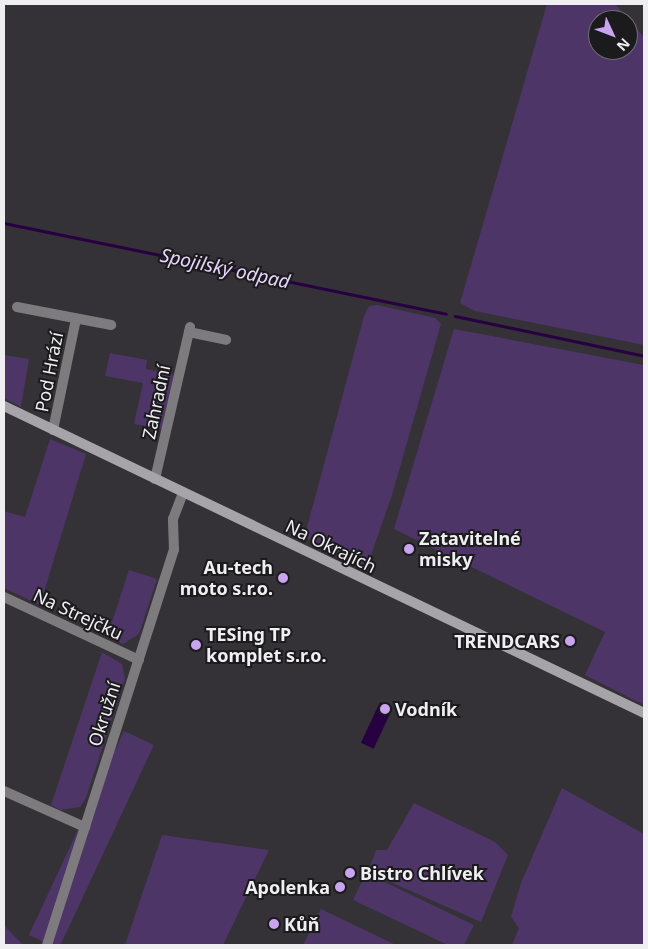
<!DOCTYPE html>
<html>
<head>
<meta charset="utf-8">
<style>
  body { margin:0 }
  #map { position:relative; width:648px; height:949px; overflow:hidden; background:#343137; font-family:"Noto Sans",sans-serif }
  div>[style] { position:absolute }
  .green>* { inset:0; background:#4e3567; transform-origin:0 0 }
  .water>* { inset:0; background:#270041; transform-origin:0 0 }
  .stream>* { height:3px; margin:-1.5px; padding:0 1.5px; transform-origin:1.5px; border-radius:1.5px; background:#270041 }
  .street>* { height:10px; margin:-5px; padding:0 5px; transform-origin:5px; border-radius:5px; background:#7d7b7e }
  .secondary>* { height:10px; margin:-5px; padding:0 5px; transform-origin:5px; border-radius:5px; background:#a6a4a9 }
  .dots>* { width:14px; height:14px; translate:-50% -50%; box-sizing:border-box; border:2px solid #1b1a1c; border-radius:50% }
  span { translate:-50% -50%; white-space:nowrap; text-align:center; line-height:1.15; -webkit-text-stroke:4px #1b1a1c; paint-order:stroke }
  .street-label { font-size:18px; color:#efeef1 }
  .poi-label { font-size:18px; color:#efeef1; font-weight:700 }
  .left { translate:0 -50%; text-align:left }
  .right { translate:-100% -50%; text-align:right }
  .water-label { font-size:19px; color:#e8d5fd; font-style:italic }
  .frame { position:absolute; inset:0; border:5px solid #efeef1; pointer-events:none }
  .north { position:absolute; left:588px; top:10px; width:50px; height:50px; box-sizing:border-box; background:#1b1a1c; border:1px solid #706f71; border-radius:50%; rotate:133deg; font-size:14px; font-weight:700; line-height:20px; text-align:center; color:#efeef1 }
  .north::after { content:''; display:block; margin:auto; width:18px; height:22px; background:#c8a5ee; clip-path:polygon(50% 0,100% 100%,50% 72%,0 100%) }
</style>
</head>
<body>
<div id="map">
  <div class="green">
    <i style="clip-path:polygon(evenodd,547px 4px,615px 4px,644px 37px,644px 345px,475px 311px,460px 303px,547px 4px,598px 20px,628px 20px,628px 50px,598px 50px,598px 20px)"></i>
    <i style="clip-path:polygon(377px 305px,435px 318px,441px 324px,392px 495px,369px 561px,360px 565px,307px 538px,306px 531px,364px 316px,369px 306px)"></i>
    <i style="clip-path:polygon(454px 329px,644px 365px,644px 705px,585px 675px,605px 632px,394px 529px)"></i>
    <i style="clip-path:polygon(110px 353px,147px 360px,146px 369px,174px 375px,162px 429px,134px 424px,143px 383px,105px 376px)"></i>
    <i style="clip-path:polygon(4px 355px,29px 359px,21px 407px,4px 398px)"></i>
    <i style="clip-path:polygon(50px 439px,86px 454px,40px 605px,4px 588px,4px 511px,25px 517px)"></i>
    <i style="clip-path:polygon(129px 570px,157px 579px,139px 634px,123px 644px,107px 637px)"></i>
    <i style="clip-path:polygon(102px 652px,122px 664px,125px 678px,86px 798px,80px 807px,60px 810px,51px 805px)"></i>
    <i style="left:124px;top:731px;width:33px;height:225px;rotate:25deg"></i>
    <i style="clip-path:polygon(562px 788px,644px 834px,644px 945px,512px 945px,519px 928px,511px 917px,521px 883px)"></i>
    <i style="clip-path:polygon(414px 803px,495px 842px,508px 855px,481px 922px,368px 872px,376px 850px,387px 850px)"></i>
    <i style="clip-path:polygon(162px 835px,269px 850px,223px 945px,125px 945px)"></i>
    <i style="clip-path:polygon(366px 873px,474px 925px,464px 945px,448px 945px,353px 900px)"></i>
    <i style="clip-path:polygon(321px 909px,396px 945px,303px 945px)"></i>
    <i style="clip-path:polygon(5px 926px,23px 945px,4px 945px)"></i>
  </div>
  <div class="water">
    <i style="left:380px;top:702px;width:14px;height:45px;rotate:25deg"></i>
  </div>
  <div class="stream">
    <i style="left:4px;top:223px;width:451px;rotate:11.6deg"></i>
    <i style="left:455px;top:316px;width:193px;rotate:11.9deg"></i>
  </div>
  <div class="street">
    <i style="left:17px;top:307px;width:96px;rotate:10.8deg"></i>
    <i style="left:189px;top:332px;width:38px;rotate:12deg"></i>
    <i style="left:53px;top:430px;width:113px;rotate:-78.3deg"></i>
    <i style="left:155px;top:479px;width:156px;rotate:-77deg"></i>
    <i style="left:4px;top:597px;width:149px;rotate:25deg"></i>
    <i style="left:4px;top:791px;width:89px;rotate:24deg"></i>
    <i style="left:47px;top:945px;width:415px;rotate:-72.2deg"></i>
    <i style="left:174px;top:550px;width:31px;rotate:-92deg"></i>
    <i style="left:173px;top:519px;width:28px;rotate:-69deg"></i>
  </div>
  <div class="secondary">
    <i style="left:4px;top:406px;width:710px;rotate:25.63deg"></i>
  </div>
  <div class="dots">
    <i style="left:409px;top:549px;background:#c8a5ee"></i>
    <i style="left:283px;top:578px;background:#c8a5ee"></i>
    <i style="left:570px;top:641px;background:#c8a5ee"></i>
    <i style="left:196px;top:645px;background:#c8a5ee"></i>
    <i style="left:385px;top:709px;background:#c8a5ee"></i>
    <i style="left:350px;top:873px;background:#c8a5ee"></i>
    <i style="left:340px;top:887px;background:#c8a5ee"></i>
    <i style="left:274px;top:924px;background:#c8a5ee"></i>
  </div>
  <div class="street-label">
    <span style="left:49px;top:372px;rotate:-79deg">Pod Hrází</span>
    <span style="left:156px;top:402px;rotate:-78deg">Zahradní</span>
    <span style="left:331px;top:546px;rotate:26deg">Na Okrajích</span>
    <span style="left:78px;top:614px;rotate:25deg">Na Strejčku</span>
    <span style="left:104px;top:714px;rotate:-72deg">Okružní</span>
  </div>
  <div class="poi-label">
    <span class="left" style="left:419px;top:549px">Zatavitelné<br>misky</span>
    <span class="right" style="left:273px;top:578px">Au-tech<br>moto s.r.o.</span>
    <span class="left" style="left:206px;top:645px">TESing TP<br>komplet s.r.o.</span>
    <span class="right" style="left:560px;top:641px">TRENDCARS</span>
    <span class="left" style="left:395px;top:709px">Vodník</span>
    <span class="left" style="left:360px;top:873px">Bistro Chlívek</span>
    <span class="right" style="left:330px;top:887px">Apolenka</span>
    <span class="left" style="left:284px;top:924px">Kůň</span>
  </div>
  <div class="water-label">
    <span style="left:225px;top:269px;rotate:12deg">Spojilský odpad</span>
  </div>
  <div class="frame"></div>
  <div class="north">N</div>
</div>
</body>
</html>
